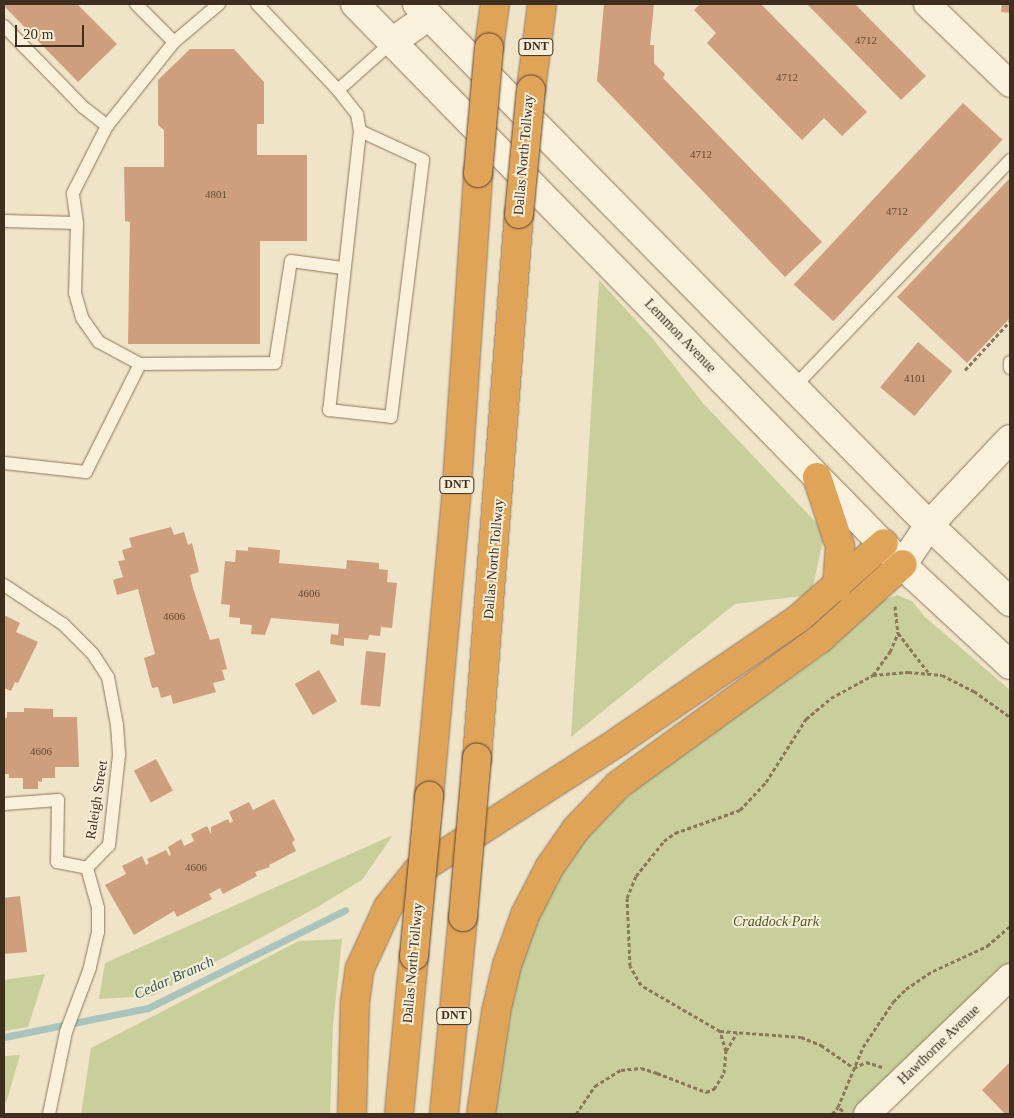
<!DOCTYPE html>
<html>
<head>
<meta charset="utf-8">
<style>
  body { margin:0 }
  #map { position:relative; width:1014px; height:1118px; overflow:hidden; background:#f0e4c8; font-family:Georgia,serif }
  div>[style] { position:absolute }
  .green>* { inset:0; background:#c9cf9b }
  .stream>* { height:7px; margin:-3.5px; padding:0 3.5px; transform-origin:3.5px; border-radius:3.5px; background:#a9c4bc }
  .building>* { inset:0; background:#cf9f7d; transform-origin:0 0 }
  .path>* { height:3px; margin-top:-1.5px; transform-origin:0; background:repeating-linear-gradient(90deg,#8d765c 0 4px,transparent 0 6.5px) }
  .roads { filter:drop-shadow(0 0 1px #8d765c) drop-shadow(0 0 1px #8d765c) }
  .lane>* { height:12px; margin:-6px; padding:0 6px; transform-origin:6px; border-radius:6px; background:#faf1dc }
  .street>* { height:26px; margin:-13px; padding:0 13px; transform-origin:13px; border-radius:13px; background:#faf1dc }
  .secondary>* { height:28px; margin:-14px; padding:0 14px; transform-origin:14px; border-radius:14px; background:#faf1dc }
  .highway>* { height:28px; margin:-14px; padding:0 14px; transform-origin:14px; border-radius:14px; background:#e0a458 }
  .bridges { filter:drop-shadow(0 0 1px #5b4430) drop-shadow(0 0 1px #5b4430) }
  .highway-bridge>* { height:28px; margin:-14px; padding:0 14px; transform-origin:14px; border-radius:14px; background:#e0a458 }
  span { translate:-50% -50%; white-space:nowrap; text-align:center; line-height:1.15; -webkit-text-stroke:4px #f7eed8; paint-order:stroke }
  .number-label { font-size:11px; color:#624a37 }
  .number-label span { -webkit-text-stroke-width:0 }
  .shield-label span { padding:1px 4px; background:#f7eed8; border:1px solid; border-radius:4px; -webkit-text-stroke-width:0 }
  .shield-label { font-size:12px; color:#3d2e20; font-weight:700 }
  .street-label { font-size:14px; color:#3d2e20 }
  .park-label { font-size:14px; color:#4d5a26; font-style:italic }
  .water-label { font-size:15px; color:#2f5d5a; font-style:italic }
  .frame { position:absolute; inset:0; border:5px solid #3d2e20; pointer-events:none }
  .scale { position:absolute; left:15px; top:25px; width:69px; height:22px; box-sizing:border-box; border:2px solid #3d2e20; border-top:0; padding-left:6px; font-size:15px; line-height:18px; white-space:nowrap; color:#3d2e20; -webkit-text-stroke:4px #f7eed8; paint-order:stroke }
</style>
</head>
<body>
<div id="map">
  <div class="green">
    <i style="clip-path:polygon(599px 280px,653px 339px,702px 402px,825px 532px,811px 595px,735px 604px,571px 737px)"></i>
    <i style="clip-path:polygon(897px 595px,912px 601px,925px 617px,1010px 690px,1010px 962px,855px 1114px,493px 1114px,519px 965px,536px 918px,564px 867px,601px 820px,651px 776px,822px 656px,883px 600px)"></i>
    <i style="clip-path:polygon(393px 835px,362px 880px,314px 909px,152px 996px,99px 999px,105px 963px)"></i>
    <i style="clip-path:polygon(342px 939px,333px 1026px,330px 1114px,81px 1114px,91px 1048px,299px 941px)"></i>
    <i style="clip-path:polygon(45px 974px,28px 1027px,4px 1031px,4px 980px)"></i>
    <i style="clip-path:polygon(20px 1055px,7px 1100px,4px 1105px,4px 1056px)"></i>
  </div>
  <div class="stream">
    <i style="left:4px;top:1037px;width:147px;rotate:-11.4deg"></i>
    <i style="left:148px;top:1008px;width:220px;rotate:-26.4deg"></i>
  </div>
  <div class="building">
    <i style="clip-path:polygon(5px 4px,77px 4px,117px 44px,78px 82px,4px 6px)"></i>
    <i style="clip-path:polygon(604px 4px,654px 4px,650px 45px,654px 45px,654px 63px,665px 74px,663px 78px,822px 242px,785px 277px,597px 81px)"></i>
    <i style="clip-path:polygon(700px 4px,761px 4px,867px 112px,842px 136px,824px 118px,802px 140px,707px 43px,716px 33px,694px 10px)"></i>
    <i style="clip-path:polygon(807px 4px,855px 4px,926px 76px,901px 100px)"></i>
    <i style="clip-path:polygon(1002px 4px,1010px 4px,1010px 13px,1001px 12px)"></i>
    <i style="clip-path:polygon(190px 49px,234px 49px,264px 82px,264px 124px,257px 124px,257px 155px,307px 155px,307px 241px,260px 241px,260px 344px,128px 344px,130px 222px,125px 221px,124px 167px,164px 167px,164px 130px,158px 125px,158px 80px)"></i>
    <i style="left:963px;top:103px;width:54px;height:248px;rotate:43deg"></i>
    <i style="clip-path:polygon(1010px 178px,1010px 318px,967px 363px,897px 297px)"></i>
    <i style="left:918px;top:342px;width:45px;height:59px;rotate:40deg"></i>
    <i style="clip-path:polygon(171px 527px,174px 535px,184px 532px,188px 545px,192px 543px,199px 572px,190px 575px,193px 588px,210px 640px,219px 638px,227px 669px,222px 670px,225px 680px,213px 683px,216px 692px,173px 704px,171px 695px,161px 698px,158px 687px,152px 688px,144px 658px,155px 654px,138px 589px,117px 595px,113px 580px,123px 577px,118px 561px,125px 560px,122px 550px,132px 547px,129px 538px)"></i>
    <i style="clip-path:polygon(248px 547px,280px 550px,279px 563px,346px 569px,347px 560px,379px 563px,379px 569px,388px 570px,387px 582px,397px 583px,392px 628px,381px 627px,380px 636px,369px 635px,368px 640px,344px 638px,344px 646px,330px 644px,331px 634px,338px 635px,339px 624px,271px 618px,265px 635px,251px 634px,252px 625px,240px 624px,240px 618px,229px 617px,230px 605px,221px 604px,225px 561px,235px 562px,236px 550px,248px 551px)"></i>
    <i style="clip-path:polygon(4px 615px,20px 623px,16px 632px,38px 642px,18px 683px,15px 682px,11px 691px,4px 688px)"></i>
    <i style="left:366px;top:651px;width:20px;height:54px;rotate:6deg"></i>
    <i style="left:319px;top:670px;width:36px;height:28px;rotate:60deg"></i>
    <i style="clip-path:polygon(24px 708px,53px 709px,53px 717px,77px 717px,79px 767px,55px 767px,55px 778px,42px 778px,42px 782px,38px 781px,38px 789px,23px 789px,23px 778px,9px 778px,9px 774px,4px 774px,4px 718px,7px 718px,7px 712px,24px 712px)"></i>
    <i style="left:156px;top:759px;width:36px;height:25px;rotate:62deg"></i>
    <i style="clip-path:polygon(274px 799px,295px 840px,292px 842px,296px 851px,269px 865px,270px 867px,255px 872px,257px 876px,223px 894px,220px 888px,209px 894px,212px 899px,177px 917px,174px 911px,134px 935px,105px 885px,126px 874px,122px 866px,142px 856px,146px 865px,149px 863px,147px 859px,166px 850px,169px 856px,171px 854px,168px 847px,181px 839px,184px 846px,194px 841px,191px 834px,207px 826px,211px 834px,211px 827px,228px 819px,230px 823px,233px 821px,229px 812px,249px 802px,253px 810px)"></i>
    <i style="clip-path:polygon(20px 896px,27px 952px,4px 954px,4px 898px)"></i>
    <i style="clip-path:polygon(1010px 1062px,1010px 1114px,1005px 1114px,982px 1090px)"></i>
  </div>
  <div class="path">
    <i style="left:965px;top:370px;width:67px;rotate:-47.4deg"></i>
    <i style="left:895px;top:606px;width:27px;rotate:84deg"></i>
    <i style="left:898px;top:633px;width:49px;rotate:52.4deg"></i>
    <i style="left:873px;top:675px;width:29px;rotate:-54deg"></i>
    <i style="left:890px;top:652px;width:21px;rotate:-67deg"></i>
    <i style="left:720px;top:1031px;width:81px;rotate:4.2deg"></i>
    <i style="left:801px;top:1037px;width:22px;rotate:22deg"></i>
    <i style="left:821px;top:1045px;width:40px;rotate:34.9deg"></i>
    <i style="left:854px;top:1068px;width:13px;rotate:-27deg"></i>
    <i style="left:866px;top:1062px;width:17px;rotate:17deg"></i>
    <i style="left:726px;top:1051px;width:21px;rotate:-59deg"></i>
    <i style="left:843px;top:1111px;width:6px;rotate:-141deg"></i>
    <i style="left:838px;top:1107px;width:65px;rotate:-67.4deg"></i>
    <i style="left:863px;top:1047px;width:54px;rotate:-56.3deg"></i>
    <i style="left:893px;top:1002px;width:18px;rotate:-45deg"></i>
    <i style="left:906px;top:989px;width:32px;rotate:-34deg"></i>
    <i style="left:933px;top:971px;width:60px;rotate:-24.8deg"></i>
    <i style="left:987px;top:946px;width:30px;rotate:-41deg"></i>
    <i style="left:576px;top:1114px;width:34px;rotate:-56deg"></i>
    <i style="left:595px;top:1086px;width:31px;rotate:-32deg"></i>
    <i style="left:621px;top:1070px;width:20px;rotate:-6deg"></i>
    <i style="left:641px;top:1068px;width:17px;rotate:17deg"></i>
    <i style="left:657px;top:1073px;width:53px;rotate:21.2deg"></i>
    <i style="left:706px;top:1092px;width:9px;rotate:-21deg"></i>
    <i style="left:714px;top:1089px;width:19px;rotate:-58deg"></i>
    <i style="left:724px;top:1073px;width:22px;rotate:-85deg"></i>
    <i style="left:726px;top:1051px;width:21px;rotate:-107deg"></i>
    <i style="left:720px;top:1031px;width:91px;rotate:-149.8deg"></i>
    <i style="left:641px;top:985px;width:22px;rotate:-120deg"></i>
    <i style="left:630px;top:966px;width:68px;rotate:-92.5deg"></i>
    <i style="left:627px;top:898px;width:24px;rotate:-68deg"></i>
    <i style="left:636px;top:876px;width:45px;rotate:-51.3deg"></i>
    <i style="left:664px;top:841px;width:14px;rotate:-36deg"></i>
    <i style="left:675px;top:833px;width:69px;rotate:-19.5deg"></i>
    <i style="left:740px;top:810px;width:38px;rotate:-47deg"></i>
    <i style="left:766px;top:782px;width:75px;rotate:-57.6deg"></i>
    <i style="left:806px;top:719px;width:33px;rotate:-40deg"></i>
    <i style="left:831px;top:698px;width:48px;rotate:-28.7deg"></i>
    <i style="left:873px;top:675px;width:35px;rotate:-5deg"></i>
    <i style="left:908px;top:672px;width:34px;rotate:5deg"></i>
    <i style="left:942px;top:675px;width:36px;rotate:27deg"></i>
    <i style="left:974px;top:691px;width:44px;rotate:35.8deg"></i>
    <i style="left:832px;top:1114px;width:9px;rotate:-49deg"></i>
  </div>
  <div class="roads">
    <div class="lane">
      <i style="left:257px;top:4px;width:118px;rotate:46.7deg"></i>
      <i style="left:338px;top:90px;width:72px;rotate:-41.6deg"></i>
      <i style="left:4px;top:26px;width:113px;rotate:45.7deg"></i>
      <i style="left:83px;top:107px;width:31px;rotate:38deg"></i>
      <i style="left:174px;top:42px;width:59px;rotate:-40.2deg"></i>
      <i style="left:338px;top:90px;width:31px;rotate:52deg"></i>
      <i style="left:357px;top:114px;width:17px;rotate:80deg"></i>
      <i style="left:360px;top:131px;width:281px;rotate:96.3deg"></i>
      <i style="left:329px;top:410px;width:62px;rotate:6.4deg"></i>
      <i style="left:391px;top:417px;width:259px;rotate:-82.9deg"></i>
      <i style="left:423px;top:160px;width:69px;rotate:-155.3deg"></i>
      <i style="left:4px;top:221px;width:73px;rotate:1.6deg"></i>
      <i style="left:77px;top:223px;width:70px;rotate:91.6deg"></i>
      <i style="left:75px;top:293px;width:26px;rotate:74deg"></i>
      <i style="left:82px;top:318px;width:29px;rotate:55deg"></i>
      <i style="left:99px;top:342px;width:47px;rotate:28.2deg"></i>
      <i style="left:140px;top:364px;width:121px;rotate:116.6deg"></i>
      <i style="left:86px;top:472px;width:82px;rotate:-173.7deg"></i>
      <i style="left:77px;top:223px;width:30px;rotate:-98deg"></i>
      <i style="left:73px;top:193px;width:75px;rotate:-63.1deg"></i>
      <i style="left:107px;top:126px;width:107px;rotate:-51.4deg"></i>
      <i style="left:174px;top:42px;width:54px;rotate:-135deg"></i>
      <i style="left:1010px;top:362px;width:6px;rotate:90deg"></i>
      <i style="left:140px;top:364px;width:135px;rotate:-0.4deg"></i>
      <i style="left:275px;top:363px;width:103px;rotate:-81.1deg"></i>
      <i style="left:291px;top:261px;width:52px;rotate:7.7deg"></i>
      <i style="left:795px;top:386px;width:312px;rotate:-46.4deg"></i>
      <i style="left:4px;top:585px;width:71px;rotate:33.5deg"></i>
      <i style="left:63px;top:624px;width:42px;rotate:45deg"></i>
      <i style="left:93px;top:654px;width:27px;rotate:57deg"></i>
      <i style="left:108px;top:677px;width:49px;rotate:79.4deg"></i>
      <i style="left:117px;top:725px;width:30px;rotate:86deg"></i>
      <i style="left:119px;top:755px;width:91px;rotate:96.3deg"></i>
      <i style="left:109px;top:845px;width:32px;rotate:134deg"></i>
      <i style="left:87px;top:868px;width:41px;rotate:74.6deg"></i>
      <i style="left:98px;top:908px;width:24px;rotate:90deg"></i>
      <i style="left:98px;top:932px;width:37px;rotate:103deg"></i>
      <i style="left:90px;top:968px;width:68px;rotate:110.6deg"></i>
      <i style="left:66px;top:1032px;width:84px;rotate:101.7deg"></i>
      <i style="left:4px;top:804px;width:54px;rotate:-4.2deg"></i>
      <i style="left:58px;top:800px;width:62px;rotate:90.9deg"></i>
      <i style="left:57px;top:862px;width:31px;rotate:11deg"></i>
    </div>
    <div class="street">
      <i style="left:927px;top:4px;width:115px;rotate:43.9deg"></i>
      <i style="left:867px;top:1114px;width:198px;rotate:-43.8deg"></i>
    </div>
    <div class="secondary">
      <i style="left:355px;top:4px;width:800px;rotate:45.66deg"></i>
      <i style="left:914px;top:576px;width:131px;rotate:42.8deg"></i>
      <i style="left:417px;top:4px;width:730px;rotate:45.5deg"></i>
      <i style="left:929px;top:525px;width:112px;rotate:43.5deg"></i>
      <i style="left:392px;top:42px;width:45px;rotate:-35.1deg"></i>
      <i style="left:903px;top:564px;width:47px;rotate:-56.3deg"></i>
      <i style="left:929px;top:525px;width:118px;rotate:-46.7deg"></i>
    </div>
    <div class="highway">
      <i style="left:489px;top:47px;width:43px;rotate:-82.1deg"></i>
      <i style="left:531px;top:90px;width:87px;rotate:-82.7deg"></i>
      <i style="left:817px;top:477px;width:73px;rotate:71.6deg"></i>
      <i style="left:840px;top:546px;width:41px;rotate:94.2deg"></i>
      <i style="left:477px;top:758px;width:546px;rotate:-85.59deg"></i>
      <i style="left:429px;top:796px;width:298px;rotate:-84.8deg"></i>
      <i style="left:456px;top:499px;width:327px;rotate:-86.1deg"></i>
      <i style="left:352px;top:1114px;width:112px;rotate:-88.5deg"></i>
      <i style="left:355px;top:1002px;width:34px;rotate:-82deg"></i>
      <i style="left:360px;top:968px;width:67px;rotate:-65.3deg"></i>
      <i style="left:388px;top:907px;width:45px;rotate:-51.3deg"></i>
      <i style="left:416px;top:872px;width:242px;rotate:-32.8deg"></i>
      <i style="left:619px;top:741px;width:218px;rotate:-34.3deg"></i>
      <i style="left:799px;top:618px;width:113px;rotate:-41.4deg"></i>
      <i style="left:399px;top:1114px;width:159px;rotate:-84.6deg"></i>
      <i style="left:444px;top:1114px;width:198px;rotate:-84.5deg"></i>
      <i style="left:481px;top:1114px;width:103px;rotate:-81.6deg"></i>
      <i style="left:496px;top:1012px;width:48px;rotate:-76.8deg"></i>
      <i style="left:507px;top:965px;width:53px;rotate:-70.2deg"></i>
      <i style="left:525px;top:915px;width:53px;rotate:-62.9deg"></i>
      <i style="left:549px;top:868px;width:47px;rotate:-55.3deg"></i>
      <i style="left:576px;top:829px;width:61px;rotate:-46.3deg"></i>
      <i style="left:618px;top:785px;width:251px;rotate:-35.9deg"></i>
      <i style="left:821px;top:638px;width:110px;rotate:-42.1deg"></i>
    </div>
  </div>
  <div class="bridges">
    <div class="highway-bridge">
      <i style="left:478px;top:173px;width:126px;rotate:-85deg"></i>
      <i style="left:519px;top:214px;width:125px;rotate:-84.5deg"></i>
      <i style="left:463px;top:917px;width:160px;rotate:-85deg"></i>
      <i style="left:414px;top:956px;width:161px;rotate:-84.6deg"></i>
    </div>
  </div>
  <div class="number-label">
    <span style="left:866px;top:40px">4712</span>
    <span style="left:787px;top:77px">4712</span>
    <span style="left:701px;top:154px">4712</span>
    <span style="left:216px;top:194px">4801</span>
    <span style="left:897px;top:211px">4712</span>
    <span style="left:915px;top:378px">4101</span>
    <span style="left:309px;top:593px">4606</span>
    <span style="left:174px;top:616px">4606</span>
    <span style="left:41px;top:751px">4606</span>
    <span style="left:196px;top:867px">4606</span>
  </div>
  <div class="shield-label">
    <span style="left:536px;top:47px">DNT</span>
    <span style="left:457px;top:485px">DNT</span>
    <span style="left:454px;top:1016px">DNT</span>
  </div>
  <div class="street-label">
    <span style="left:524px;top:155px;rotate:-85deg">Dallas North Tollway</span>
    <span style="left:680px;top:336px;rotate:46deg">Lemmon Avenue</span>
    <span style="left:494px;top:559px;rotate:-85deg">Dallas North Tollway</span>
    <span style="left:97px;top:800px;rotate:-81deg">Raleigh Street</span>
    <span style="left:413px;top:963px;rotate:-85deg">Dallas North Tollway</span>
    <span style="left:939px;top:1045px;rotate:-44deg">Hawthorne Avenue</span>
  </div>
  <div class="park-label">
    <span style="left:776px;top:922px">Craddock Park</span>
  </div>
  <div class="water-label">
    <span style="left:174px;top:978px;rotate:-24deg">Cedar Branch</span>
  </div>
  <div class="frame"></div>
  <div class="scale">20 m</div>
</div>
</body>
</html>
